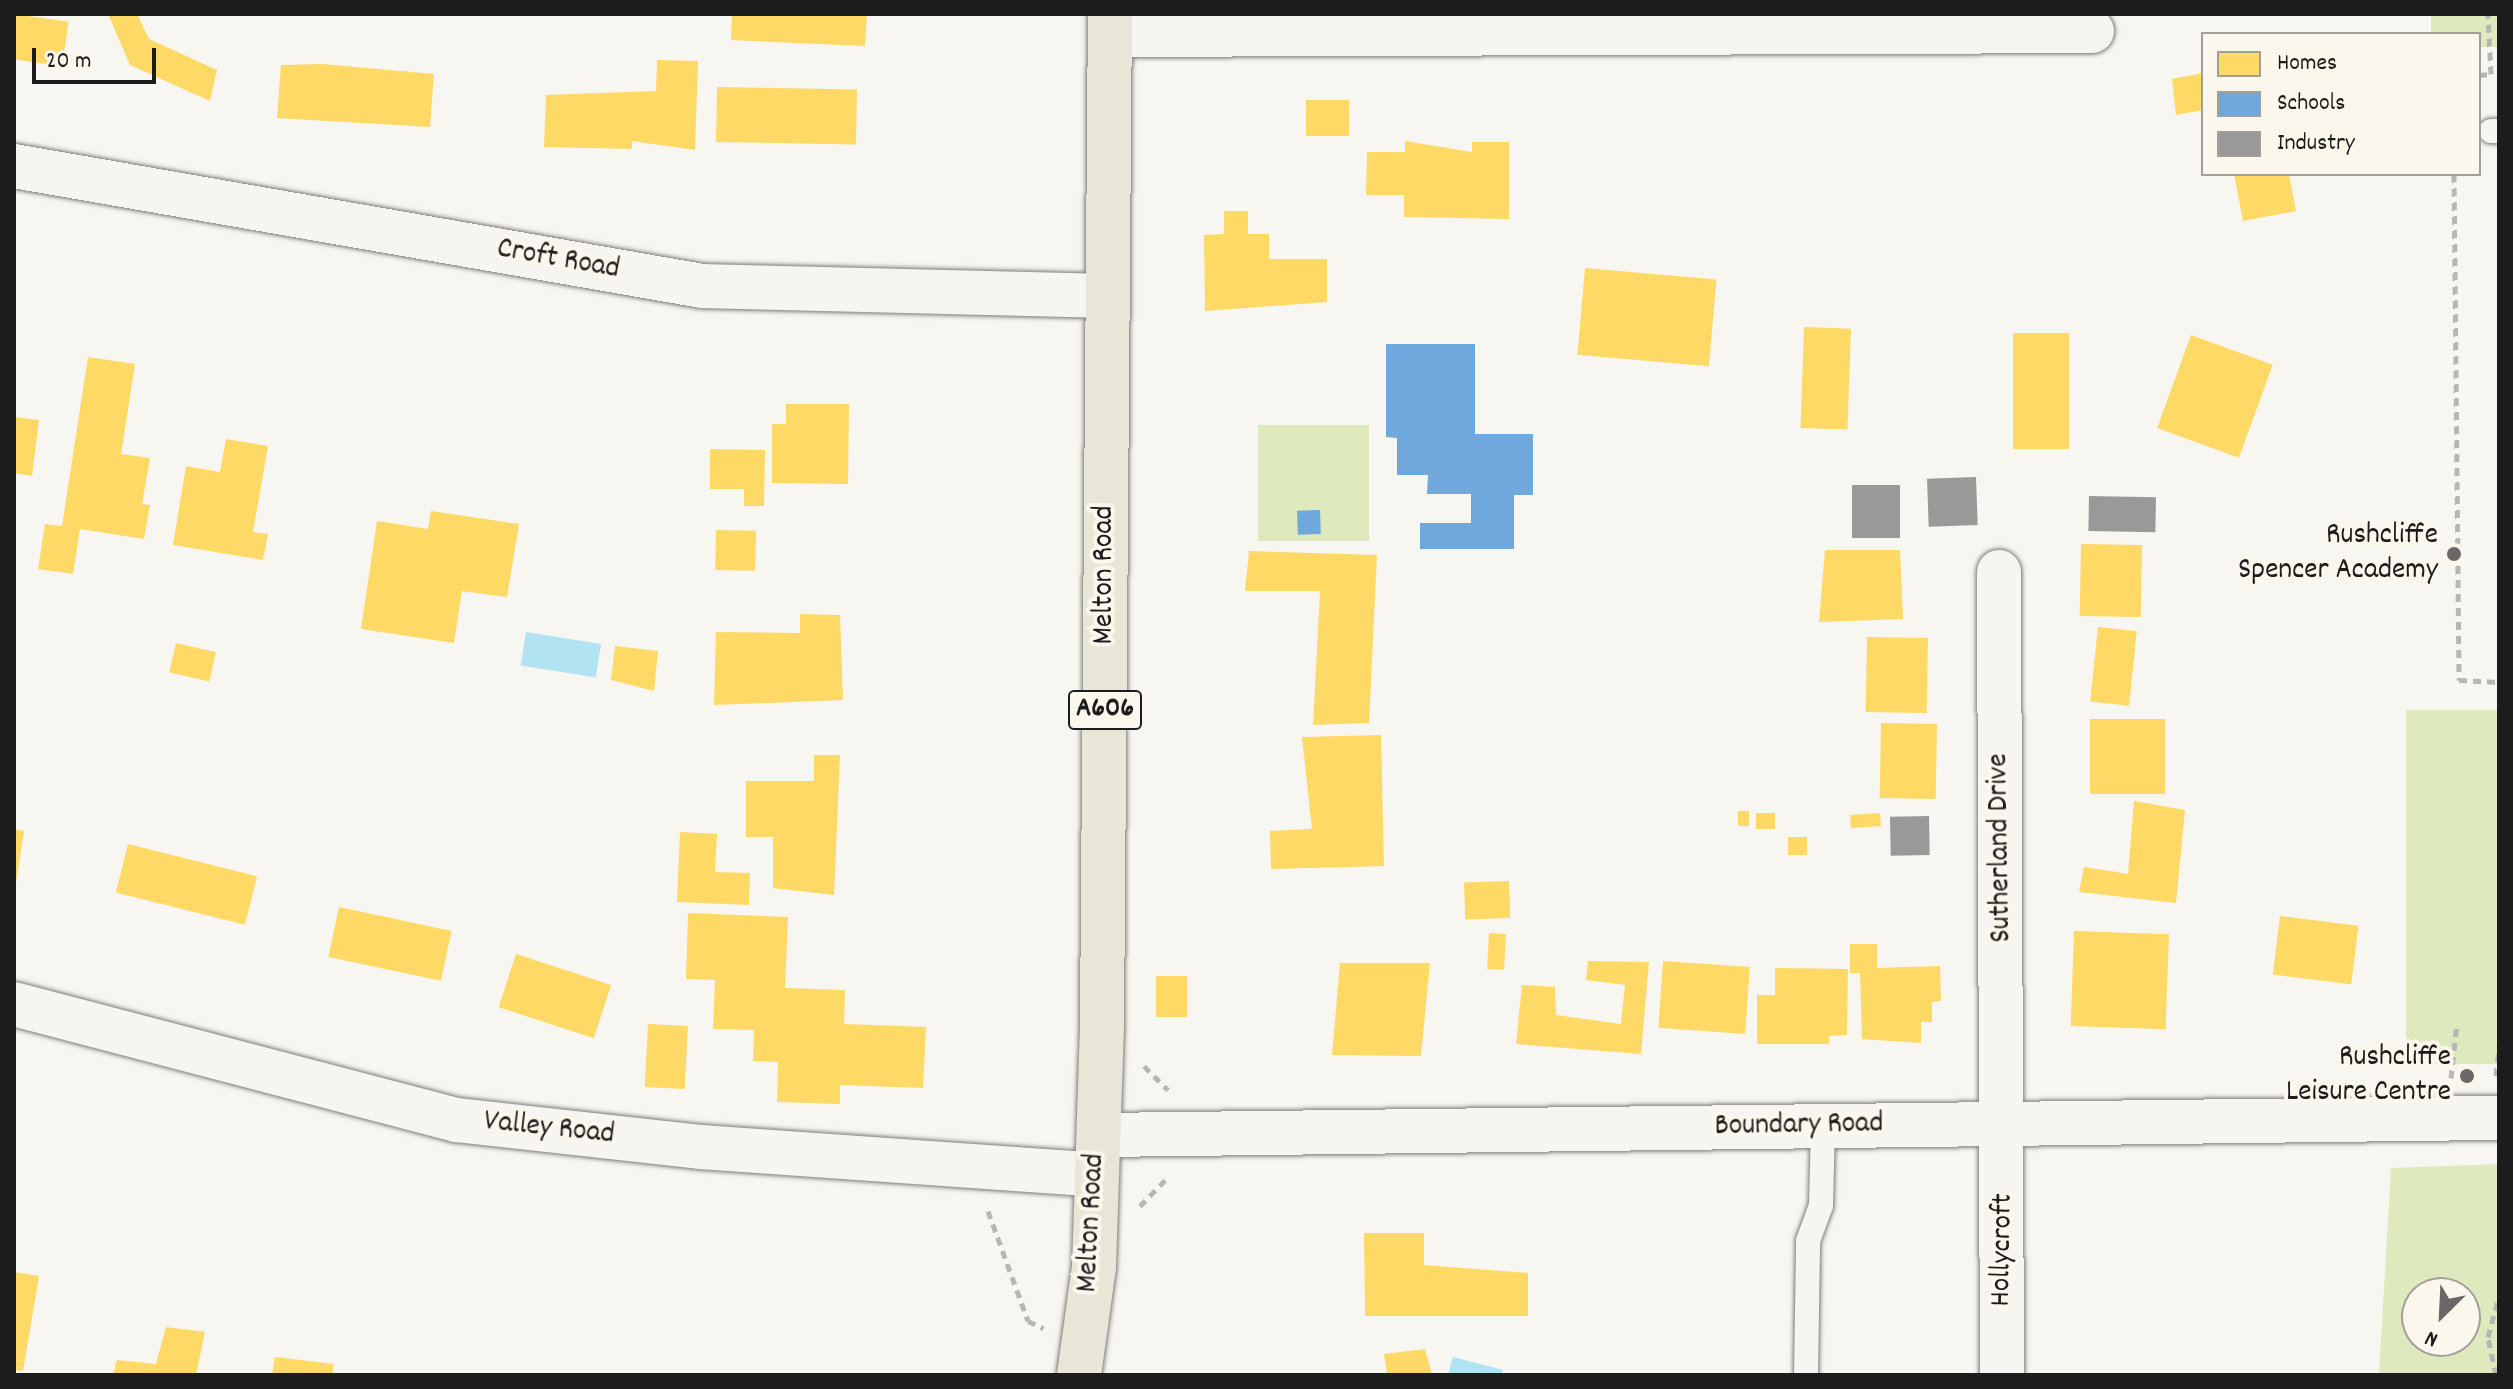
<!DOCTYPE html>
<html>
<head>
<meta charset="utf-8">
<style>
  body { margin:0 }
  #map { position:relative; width:2513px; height:1389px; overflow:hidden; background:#f8f6f0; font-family:Dekko,sans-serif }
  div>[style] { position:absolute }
  .green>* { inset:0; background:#dee9be; transform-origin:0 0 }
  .water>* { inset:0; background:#b1e3f2; transform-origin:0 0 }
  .homes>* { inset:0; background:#ffd966; transform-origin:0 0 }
  .schools>* { inset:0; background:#6fa8dc; transform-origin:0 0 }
  .industry>* { inset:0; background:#999; transform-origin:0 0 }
  .path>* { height:5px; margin-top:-2.5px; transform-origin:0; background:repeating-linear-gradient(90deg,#b7b6b4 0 8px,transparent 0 14px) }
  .roads { filter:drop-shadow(0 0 2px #7f7e7b) drop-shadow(0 0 2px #7f7e7b) }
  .service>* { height:24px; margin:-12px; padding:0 12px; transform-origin:12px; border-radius:12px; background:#f6f5f1 }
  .minor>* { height:44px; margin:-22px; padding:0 22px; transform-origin:22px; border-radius:22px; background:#f6f5f1 }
  .tertiary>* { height:44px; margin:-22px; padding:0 22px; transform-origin:22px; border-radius:22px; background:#f6f5f1 }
  .primary>* { height:44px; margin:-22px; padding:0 22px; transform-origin:22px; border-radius:22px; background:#eae6d7 }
  .dots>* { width:22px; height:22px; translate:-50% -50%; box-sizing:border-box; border:4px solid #fbf7ec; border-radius:50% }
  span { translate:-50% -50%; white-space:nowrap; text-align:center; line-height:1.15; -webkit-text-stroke:8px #fbf7ec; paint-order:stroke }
  .shield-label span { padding:2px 6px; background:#fbf7ec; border:2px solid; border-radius:6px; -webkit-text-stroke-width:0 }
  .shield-label { font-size:28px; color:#1c1c1c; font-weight:700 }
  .street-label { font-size:30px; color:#1c1c1c }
  .poi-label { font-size:30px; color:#1c1c1c }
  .right { translate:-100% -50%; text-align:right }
  .frame { position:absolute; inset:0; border:16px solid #1c1c1c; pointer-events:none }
  .legend { position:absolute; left:2201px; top:32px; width:280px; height:144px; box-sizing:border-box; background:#fbf7ec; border:2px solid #a29f99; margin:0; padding:10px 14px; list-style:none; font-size:24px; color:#1c1c1c }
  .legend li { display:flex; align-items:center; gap:16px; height:40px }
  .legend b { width:40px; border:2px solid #a29f99 }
  .north { position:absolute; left:2401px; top:1277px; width:80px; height:80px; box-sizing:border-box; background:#fbf7ec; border:2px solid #a29f99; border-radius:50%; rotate:204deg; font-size:22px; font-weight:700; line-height:32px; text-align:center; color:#1c1c1c }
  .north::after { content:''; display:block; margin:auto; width:28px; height:36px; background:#696866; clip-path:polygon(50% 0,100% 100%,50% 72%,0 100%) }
  .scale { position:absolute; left:32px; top:48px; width:124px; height:36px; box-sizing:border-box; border:4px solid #1c1c1c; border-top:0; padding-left:10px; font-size:24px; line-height:28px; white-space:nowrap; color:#1c1c1c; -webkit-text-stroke:6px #fbf7ec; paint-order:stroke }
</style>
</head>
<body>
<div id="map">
  <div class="green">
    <i style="clip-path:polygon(2431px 14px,2499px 14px,2499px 47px,2479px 47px,2479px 34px,2431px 34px)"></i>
    <i style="left:1258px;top:425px;width:111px;height:116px"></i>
    <i style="left:2406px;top:710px;width:93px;height:354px"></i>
    <i style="clip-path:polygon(evenodd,2499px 1164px,2499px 1375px,2379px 1375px,2391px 1168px,2499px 1164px,2417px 1293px,2465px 1293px,2465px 1341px,2417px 1341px,2417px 1293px)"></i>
  </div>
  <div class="water">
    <i style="left:526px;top:632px;width:76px;height:34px;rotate:9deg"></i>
    <i style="clip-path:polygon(1453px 1357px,1503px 1370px,1501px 1375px,1448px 1375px)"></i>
  </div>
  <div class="homes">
    <i style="left:14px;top:14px;width:55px;height:45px;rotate:8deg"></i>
    <i style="clip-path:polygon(108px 14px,137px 14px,149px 39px,217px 70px,210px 101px,130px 65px)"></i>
    <i style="clip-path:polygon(732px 14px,867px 14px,865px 46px,731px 40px)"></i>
    <i style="clip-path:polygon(657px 60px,698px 61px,695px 150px,632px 141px,632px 149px,544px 147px,546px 95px,656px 91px)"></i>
    <i style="clip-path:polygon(323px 64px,434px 74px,430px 127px,277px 118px,281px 65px)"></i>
    <i style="clip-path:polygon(2203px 73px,2203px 110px,2176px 115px,2172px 79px)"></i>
    <i style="left:717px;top:87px;width:140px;height:55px;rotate:1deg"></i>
    <i style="left:1306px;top:100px;width:43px;height:36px"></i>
    <i style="clip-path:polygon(1405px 141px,1472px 152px,1472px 142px,1509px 142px,1509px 219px,1404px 217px,1404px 195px,1366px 195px,1367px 152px,1405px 152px)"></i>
    <i style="clip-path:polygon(2234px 174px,2289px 174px,2296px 211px,2243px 221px)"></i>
    <i style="clip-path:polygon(1224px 211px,1248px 211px,1248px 234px,1269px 234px,1269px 259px,1327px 259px,1327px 302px,1205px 311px,1204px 235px,1224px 234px)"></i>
    <i style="left:1585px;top:268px;width:132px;height:87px;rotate:5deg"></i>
    <i style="left:1804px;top:327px;width:47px;height:101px;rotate:2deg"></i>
    <i style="left:2069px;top:333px;width:116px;height:56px;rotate:90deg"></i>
    <i style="left:2191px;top:335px;width:87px;height:99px;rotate:20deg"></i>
    <i style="clip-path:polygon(88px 357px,135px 364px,121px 454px,150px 458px,142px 504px,150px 505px,144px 539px,80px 529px,73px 574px,38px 569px,45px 524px,62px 526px)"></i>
    <i style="clip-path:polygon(786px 404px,849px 404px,848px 484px,772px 483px,772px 424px,786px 424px)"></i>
    <i style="clip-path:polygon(14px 417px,39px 420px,32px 476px,14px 473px)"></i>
    <i style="clip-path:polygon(226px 439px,268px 446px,253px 532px,268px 534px,263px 560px,173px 545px,186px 466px,220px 472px)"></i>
    <i style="clip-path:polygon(710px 449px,765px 450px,764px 506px,744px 506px,744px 489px,710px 489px)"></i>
    <i style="clip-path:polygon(431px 511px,519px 524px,507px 597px,462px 591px,454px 643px,361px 629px,377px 521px,428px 529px)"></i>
    <i style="left:716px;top:530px;width:40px;height:40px;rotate:1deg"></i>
    <i style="left:2081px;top:544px;width:61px;height:72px;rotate:1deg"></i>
    <i style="clip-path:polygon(1825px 550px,1900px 550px,1903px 619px,1819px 622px)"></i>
    <i style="clip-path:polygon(1249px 551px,1377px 555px,1369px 723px,1313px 725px,1320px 591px,1245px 591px)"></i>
    <i style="clip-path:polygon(800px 614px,840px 615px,843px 700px,714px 705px,716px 632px,800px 633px)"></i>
    <i style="left:2098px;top:627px;width:39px;height:75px;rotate:6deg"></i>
    <i style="left:1867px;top:637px;width:61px;height:75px;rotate:1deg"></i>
    <i style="left:176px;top:643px;width:41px;height:30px;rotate:13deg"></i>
    <i style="clip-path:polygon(615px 646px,658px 651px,654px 691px,611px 680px)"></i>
    <i style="left:2090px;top:719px;width:75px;height:75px"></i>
    <i style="left:1937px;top:724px;width:75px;height:56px;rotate:91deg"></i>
    <i style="clip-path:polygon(1381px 735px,1384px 866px,1271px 869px,1270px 831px,1312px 829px,1302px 737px)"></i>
    <i style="clip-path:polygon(814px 755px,840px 755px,834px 895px,773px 888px,773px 837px,746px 837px,746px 781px,814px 781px)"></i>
    <i style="clip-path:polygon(2134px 801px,2185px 810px,2176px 903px,2079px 892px,2084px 867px,2128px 874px)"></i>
    <i style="left:1738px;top:811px;width:11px;height:15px"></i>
    <i style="left:1756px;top:813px;width:19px;height:16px"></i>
    <i style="left:1880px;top:813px;width:13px;height:30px;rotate:86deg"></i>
    <i style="clip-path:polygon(14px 829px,24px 831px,16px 883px,14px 883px)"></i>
    <i style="clip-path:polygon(680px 832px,717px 834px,715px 872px,750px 873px,749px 905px,677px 902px)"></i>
    <i style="left:1807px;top:837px;width:18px;height:19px;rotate:90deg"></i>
    <i style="left:128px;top:844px;width:133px;height:50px;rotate:14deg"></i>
    <i style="left:1509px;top:881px;width:37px;height:45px;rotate:88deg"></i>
    <i style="left:339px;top:907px;width:115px;height:51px;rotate:12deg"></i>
    <i style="clip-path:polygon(688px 913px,788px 917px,785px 988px,845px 990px,844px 1024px,926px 1027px,923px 1088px,840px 1085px,840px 1104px,777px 1102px,778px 1062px,753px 1061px,754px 1030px,713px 1029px,715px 980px,686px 979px)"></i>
    <i style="left:2280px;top:916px;width:79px;height:59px;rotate:7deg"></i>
    <i style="left:2074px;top:931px;width:95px;height:95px;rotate:2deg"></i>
    <i style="left:1489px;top:933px;width:17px;height:36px;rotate:3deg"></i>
    <i style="clip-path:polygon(1850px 944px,1877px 944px,1877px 968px,1940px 966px,1941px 1001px,1932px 1002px,1932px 1022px,1921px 1022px,1921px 1043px,1862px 1039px,1860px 973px,1850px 973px)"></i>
    <i style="left:516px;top:954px;width:100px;height:56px;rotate:18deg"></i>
    <i style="clip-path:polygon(1588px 961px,1649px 962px,1641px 1054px,1516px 1044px,1522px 985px,1555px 987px,1556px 1015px,1621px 1024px,1625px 985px,1586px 980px)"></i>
    <i style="left:1663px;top:961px;width:87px;height:67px;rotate:4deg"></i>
    <i style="clip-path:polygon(1340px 963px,1430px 963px,1421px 1056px,1332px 1055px)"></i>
    <i style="clip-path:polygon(1775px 968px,1848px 969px,1847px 1035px,1829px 1036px,1829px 1044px,1757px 1044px,1757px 995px,1775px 995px)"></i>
    <i style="left:1156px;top:976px;width:31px;height:41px"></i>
    <i style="left:648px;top:1024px;width:40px;height:63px;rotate:3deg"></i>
    <i style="clip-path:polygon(1364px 1233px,1424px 1233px,1424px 1265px,1528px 1273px,1528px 1316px,1365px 1316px)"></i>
    <i style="clip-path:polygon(14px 1272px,39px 1276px,23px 1371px,14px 1370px)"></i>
    <i style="clip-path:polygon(166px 1327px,205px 1332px,196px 1375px,113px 1375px,117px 1360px,156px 1364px)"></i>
    <i style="clip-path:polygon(1425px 1349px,1432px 1375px,1387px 1375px,1384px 1354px)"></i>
    <i style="clip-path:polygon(275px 1357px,334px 1364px,332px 1375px,272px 1375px)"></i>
  </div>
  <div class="schools">
    <i style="clip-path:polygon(1386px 344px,1475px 344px,1475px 434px,1533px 434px,1533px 495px,1514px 495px,1514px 549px,1420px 549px,1420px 523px,1471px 523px,1471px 494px,1427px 494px,1428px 475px,1397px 475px,1397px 438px,1386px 437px)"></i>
    <i style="left:1320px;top:510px;width:24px;height:23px;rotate:88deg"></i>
  </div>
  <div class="industry">
    <i style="left:1976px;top:477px;width:48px;height:49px;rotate:88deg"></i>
    <i style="left:1852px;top:485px;width:48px;height:53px"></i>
    <i style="left:2089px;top:496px;width:67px;height:35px;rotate:1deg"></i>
    <i style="left:1929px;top:816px;width:39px;height:39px;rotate:89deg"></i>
  </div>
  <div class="path">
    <i style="left:2479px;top:75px;width:12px;rotate:-5deg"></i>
    <i style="left:2491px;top:74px;width:60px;rotate:-92.9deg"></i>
    <i style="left:2454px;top:174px;width:506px;rotate:89.43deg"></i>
    <i style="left:2459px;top:680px;width:40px;rotate:2.9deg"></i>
    <i style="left:1144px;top:1066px;width:34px;rotate:45deg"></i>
    <i style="left:2496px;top:1076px;width:30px;rotate:-84deg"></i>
    <i style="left:2451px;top:1078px;width:54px;rotate:-83.7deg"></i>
    <i style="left:1140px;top:1206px;width:37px;rotate:-46deg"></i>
    <i style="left:988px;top:1211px;width:117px;rotate:70deg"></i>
    <i style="left:1028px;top:1321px;width:17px;rotate:25deg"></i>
    <i style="left:2496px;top:1375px;width:39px;rotate:-102deg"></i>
    <i style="left:2488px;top:1337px;width:42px;rotate:-75deg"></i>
  </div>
  <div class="roads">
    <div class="service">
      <i style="left:2491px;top:131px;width:8px"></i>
      <i style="left:1806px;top:1375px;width:134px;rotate:-89.1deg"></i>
      <i style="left:1808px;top:1241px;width:37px;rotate:-70deg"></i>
      <i style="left:1821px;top:1206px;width:80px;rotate:-88.6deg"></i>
    </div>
    <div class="minor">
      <i style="left:1110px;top:35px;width:982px;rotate:-0.23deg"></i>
      <i style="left:14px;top:166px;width:698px;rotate:9.89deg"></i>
      <i style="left:702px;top:286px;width:406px;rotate:1.4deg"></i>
      <i style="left:1999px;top:572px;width:803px;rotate:89.79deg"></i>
    </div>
    <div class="tertiary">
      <i style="left:14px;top:1004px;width:458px;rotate:14.7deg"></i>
      <i style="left:457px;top:1120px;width:245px;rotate:6.3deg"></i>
      <i style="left:701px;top:1147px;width:397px;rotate:4deg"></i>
      <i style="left:1099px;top:1135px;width:1400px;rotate:-0.7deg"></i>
    </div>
    <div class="primary">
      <i style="left:1079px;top:1375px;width:109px;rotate:-82.1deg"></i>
      <i style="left:1094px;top:1267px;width:243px;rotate:-88.1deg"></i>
      <i style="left:1102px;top:1024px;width:1010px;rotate:-89.55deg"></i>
    </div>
  </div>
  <div class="dots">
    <i style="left:2454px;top:554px;background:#696866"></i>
    <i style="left:2467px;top:1076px;background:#696866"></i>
  </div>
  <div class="shield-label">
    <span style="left:1105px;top:710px">A606</span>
  </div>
  <div class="street-label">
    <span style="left:558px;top:261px;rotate:10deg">Croft Road</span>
    <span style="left:1106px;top:575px;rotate:-90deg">Melton Road</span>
    <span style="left:2002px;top:848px;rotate:-91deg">Sutherland Drive</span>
    <span style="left:1799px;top:1127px;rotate:-1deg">Boundary Road</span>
    <span style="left:549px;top:1130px;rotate:6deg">Valley Road</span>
    <span style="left:1093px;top:1223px;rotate:-87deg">Melton Road</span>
    <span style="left:2004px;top:1250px;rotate:-89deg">Hollycroft</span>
  </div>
  <div class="poi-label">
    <span class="right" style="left:2438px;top:554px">Rushcliffe<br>Spencer Academy</span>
    <span class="right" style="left:2451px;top:1076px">Rushcliffe<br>Leisure Centre</span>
  </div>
  <div class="frame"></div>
  <ul class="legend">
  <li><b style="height:22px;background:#ffd966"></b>Homes</li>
  <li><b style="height:22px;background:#6fa8dc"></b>Schools</li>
  <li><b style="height:22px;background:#999"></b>Industry</li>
  </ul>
  <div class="north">N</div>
  <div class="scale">20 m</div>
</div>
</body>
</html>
